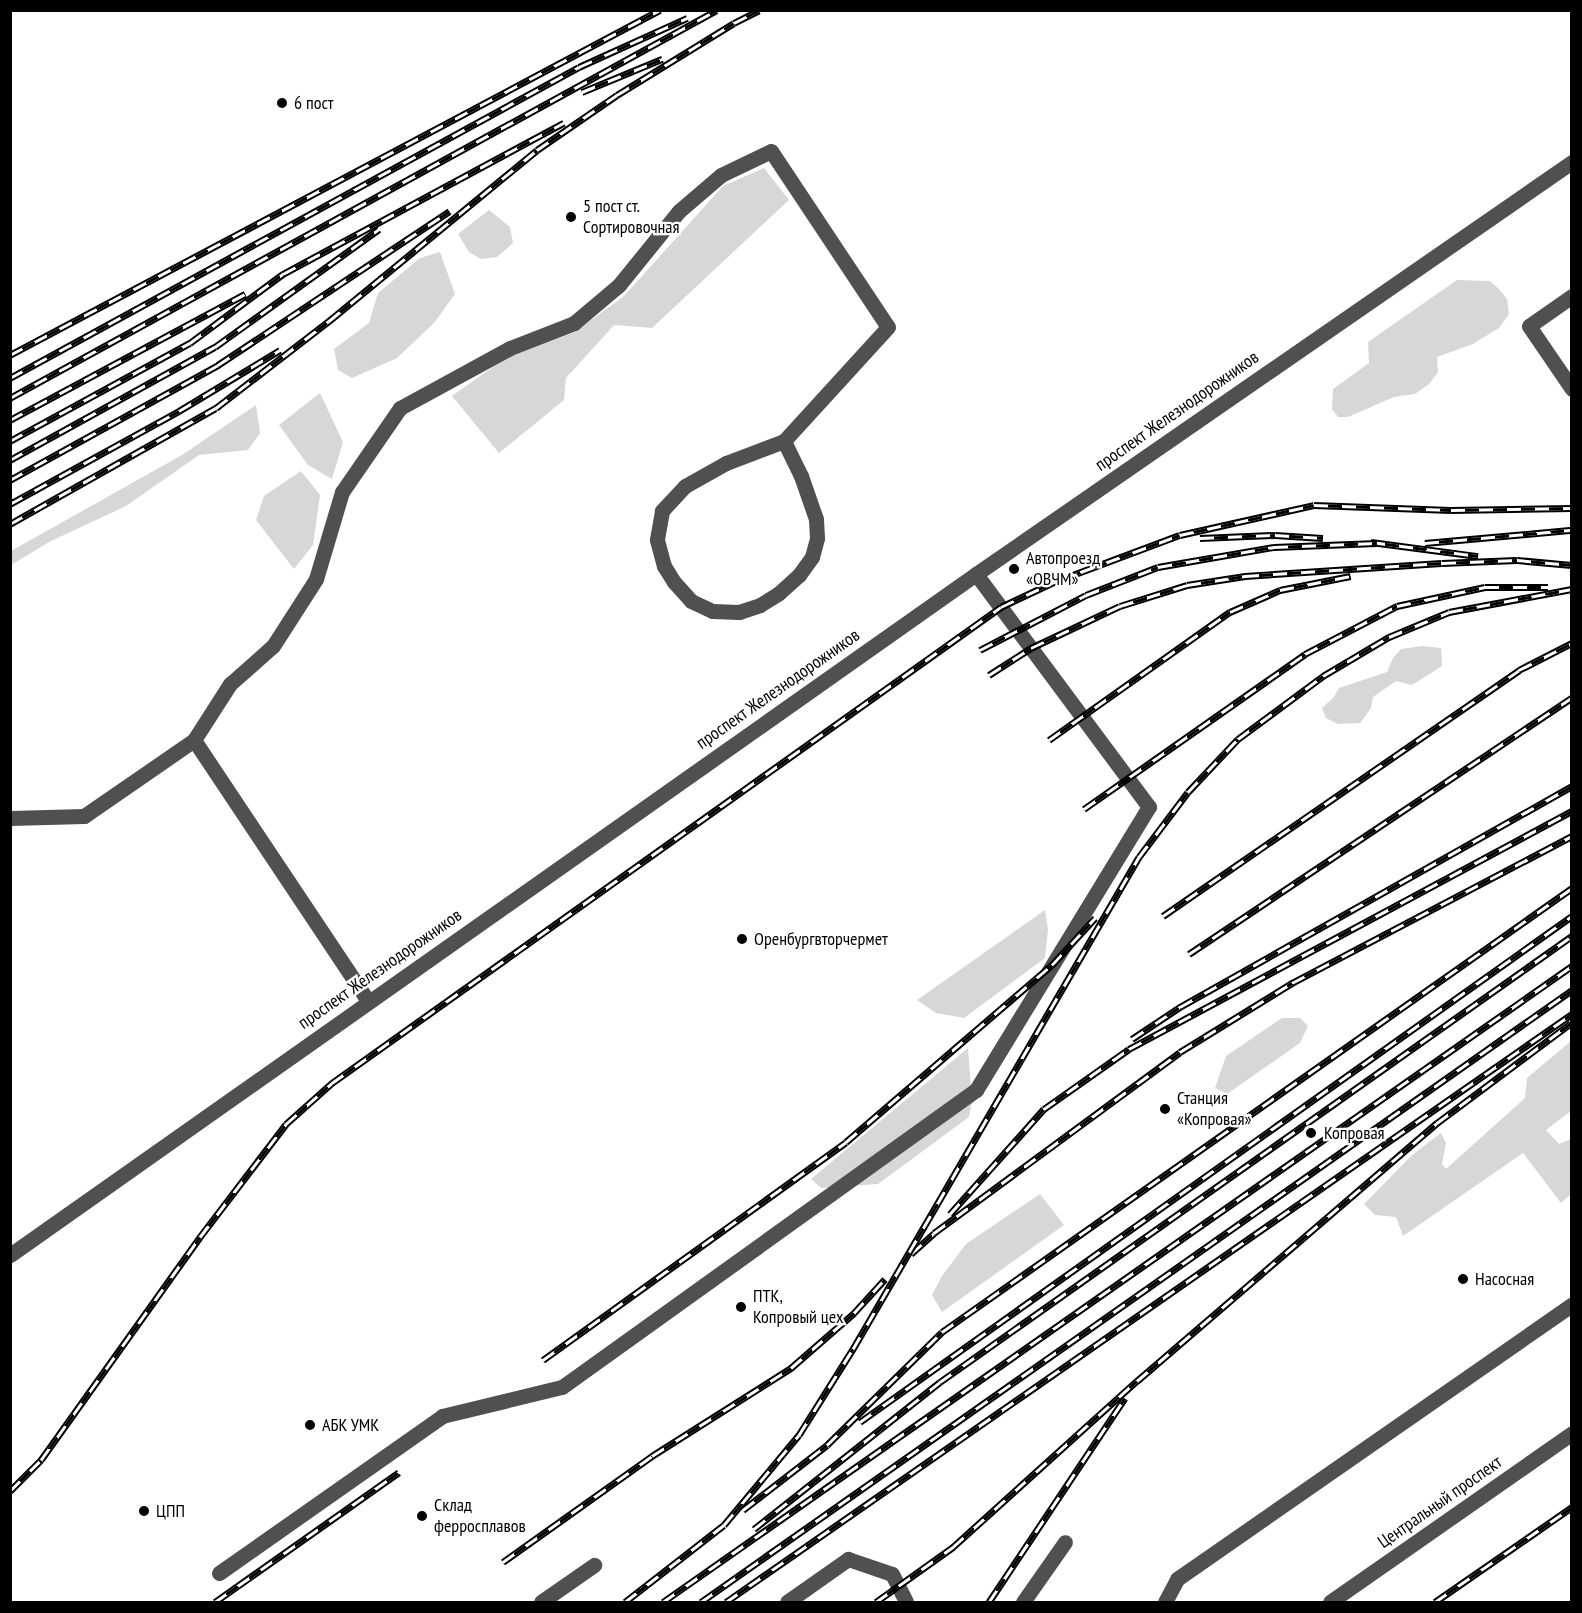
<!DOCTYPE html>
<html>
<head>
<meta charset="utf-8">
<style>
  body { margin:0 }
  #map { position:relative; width:1582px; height:1613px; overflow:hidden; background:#fff; font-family:"PT Sans Narrow",sans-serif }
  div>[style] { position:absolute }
  .green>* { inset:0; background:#d7d7d7 }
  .minor>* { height:15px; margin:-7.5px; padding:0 7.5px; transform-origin:7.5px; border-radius:7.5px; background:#505050 }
  .rail>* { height:7px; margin-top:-3.5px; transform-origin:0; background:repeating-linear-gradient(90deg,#fff 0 14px,#000 0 28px); box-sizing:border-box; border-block:2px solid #000 }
  .dots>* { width:16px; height:16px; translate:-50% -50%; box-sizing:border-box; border:3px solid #fff; border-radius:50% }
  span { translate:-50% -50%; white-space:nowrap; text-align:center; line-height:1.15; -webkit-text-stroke:4.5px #fff; paint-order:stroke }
  .poi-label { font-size:18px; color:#000 }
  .left { translate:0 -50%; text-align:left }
  .street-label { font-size:18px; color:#000 }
  .frame { position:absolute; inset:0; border:12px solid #000; pointer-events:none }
</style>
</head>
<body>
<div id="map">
  <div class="green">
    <i style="clip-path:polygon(764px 168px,789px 200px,652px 328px,614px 325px,566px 378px,564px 400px,499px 453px,452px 396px,504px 359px,575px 332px,624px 296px,723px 186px)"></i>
    <i style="clip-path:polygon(489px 210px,510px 227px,513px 243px,497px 257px,481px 259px,469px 252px,458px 234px)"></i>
    <i style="clip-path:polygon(440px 252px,455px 294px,434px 323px,397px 358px,352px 378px,338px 370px,334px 349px,369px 323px,378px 293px,420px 258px)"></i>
    <i style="clip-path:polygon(1457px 280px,1490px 281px,1499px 289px,1507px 299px,1509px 314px,1499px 328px,1473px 344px,1437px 357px,1438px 372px,1429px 384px,1415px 394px,1394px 397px,1348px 417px,1338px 417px,1332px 409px,1333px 389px,1369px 363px,1368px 342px)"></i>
    <i style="clip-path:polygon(320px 393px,343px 442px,332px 479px,308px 465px,279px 425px)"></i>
    <i style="clip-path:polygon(256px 405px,260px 433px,248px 450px,199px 455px,126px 506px,49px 542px,11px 565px,11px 551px,182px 455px)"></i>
    <i style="clip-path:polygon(301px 471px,320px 495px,313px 545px,294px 569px,256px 520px,264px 496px)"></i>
    <i style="clip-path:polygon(1422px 646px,1441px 648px,1442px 666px,1412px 685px,1396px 681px,1373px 697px,1371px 708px,1360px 723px,1338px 724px,1326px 718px,1322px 708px,1334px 697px,1339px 688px,1387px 672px,1393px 658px,1401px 649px)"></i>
    <i style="clip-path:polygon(1045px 910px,1048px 930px,1045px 958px,964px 1018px,936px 1013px,917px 1000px)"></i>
    <i style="clip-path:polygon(1282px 1018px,1300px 1018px,1308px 1026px,1300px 1043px,1227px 1094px,1215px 1088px,1226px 1056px)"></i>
    <i style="clip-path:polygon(1571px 1041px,1571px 1111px,1546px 1130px,1559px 1144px,1571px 1139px,1571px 1194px,1561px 1203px,1523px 1153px,1403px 1236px,1396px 1217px,1375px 1215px,1364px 1204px,1412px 1155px,1441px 1133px,1446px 1143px,1442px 1164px,1446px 1169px,1525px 1098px,1527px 1078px)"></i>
    <i style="clip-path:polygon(968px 1048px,972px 1102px,969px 1117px,878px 1184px,821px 1188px,811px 1179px)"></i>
    <i style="clip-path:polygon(1040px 1194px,1064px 1225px,942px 1312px,932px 1295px,942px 1276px,966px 1244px)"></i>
  </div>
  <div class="minor">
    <i style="left:1572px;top:296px;width:52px;rotate:145.1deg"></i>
    <i style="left:1529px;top:326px;width:76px;rotate:55.7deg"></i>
    <i style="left:194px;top:740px;width:314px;rotate:56.3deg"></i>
    <i style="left:10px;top:818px;width:74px;rotate:-1.5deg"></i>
    <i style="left:84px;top:816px;width:134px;rotate:-34.6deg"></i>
    <i style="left:194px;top:740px;width:67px;rotate:-57.3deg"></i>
    <i style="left:230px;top:684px;width:57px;rotate:-41.5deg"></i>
    <i style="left:273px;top:646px;width:80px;rotate:-57.3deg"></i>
    <i style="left:316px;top:579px;width:91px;rotate:-73.4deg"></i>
    <i style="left:342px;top:492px;width:102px;rotate:-55.4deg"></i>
    <i style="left:400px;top:408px;width:125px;rotate:-28.6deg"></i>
    <i style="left:510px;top:348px;width:69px;rotate:-21.3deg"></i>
    <i style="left:574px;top:323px;width:59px;rotate:-40.2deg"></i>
    <i style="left:619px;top:285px;width:95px;rotate:-51deg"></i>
    <i style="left:679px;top:211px;width:55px;rotate:-40.6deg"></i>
    <i style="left:721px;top:175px;width:55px;rotate:-25.6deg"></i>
    <i style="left:771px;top:151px;width:211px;rotate:56.4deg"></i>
    <i style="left:888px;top:327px;width:154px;rotate:132.4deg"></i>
    <i style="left:784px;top:441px;width:62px;rotate:159.2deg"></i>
    <i style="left:726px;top:463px;width:47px;rotate:150.7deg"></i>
    <i style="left:685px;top:486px;width:34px;rotate:133deg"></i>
    <i style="left:662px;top:511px;width:29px;rotate:100deg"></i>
    <i style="left:657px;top:540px;width:27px;rotate:75deg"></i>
    <i style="left:664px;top:566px;width:19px;rotate:58deg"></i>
    <i style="left:674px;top:582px;width:25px;rotate:48deg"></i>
    <i style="left:691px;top:601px;width:23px;rotate:25deg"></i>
    <i style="left:712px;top:611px;width:27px;rotate:2deg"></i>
    <i style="left:739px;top:612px;width:22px;rotate:-18deg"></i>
    <i style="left:760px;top:605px;width:22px;rotate:-32deg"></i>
    <i style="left:779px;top:593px;width:27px;rotate:-42deg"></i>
    <i style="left:799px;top:575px;width:22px;rotate:-54deg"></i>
    <i style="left:812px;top:557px;width:20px;rotate:-75deg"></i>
    <i style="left:817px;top:538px;width:19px;rotate:-93deg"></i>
    <i style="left:816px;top:519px;width:46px;rotate:-109.2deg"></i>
    <i style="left:801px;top:476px;width:39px;rotate:-116deg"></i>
    <i style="left:10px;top:1255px;width:1182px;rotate:-35.18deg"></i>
    <i style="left:976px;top:574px;width:725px;rotate:-34.66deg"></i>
    <i style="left:219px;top:1573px;width:273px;rotate:-35.1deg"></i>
    <i style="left:442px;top:1416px;width:123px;rotate:-13.6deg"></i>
    <i style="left:562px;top:1387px;width:510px;rotate:-35.66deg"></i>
    <i style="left:976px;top:1090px;width:332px;rotate:-58.6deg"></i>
    <i style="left:1149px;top:807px;width:290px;rotate:-126.6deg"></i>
    <i style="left:541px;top:1602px;width:65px;rotate:-34.9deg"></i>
    <i style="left:787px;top:1602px;width:75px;rotate:-35.2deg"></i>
    <i style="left:848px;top:1559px;width:46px;rotate:18.8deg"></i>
    <i style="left:892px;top:1574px;width:31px;rotate:63deg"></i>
    <i style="left:1023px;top:1602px;width:73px;rotate:-55deg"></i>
    <i style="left:1165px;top:1602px;width:26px;rotate:-62deg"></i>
    <i style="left:1177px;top:1579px;width:481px;rotate:-34.8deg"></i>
    <i style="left:1330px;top:1602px;width:295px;rotate:-34.9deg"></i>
  </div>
  <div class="rail">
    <i style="left:582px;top:92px;width:87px;rotate:-22.4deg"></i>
    <i style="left:10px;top:355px;width:736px;rotate:-27.96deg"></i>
    <i style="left:10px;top:378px;width:648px;rotate:-28.66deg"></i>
    <i style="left:579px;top:67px;width:119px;rotate:-24.4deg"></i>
    <i style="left:10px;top:398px;width:806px;rotate:-28.76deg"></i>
    <i style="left:10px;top:420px;width:267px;rotate:-28.2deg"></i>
    <i style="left:10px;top:441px;width:205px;rotate:-28.6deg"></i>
    <i style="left:190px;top:343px;width:116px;rotate:-36.6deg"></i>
    <i style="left:283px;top:274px;width:319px;rotate:-28.3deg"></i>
    <i style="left:10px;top:460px;width:234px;rotate:-28.9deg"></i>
    <i style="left:215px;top:347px;width:202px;rotate:-35.7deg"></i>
    <i style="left:10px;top:480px;width:238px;rotate:-28.9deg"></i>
    <i style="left:218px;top:365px;width:278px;rotate:-33.6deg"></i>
    <i style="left:10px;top:504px;width:193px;rotate:-28.8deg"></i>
    <i style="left:179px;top:411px;width:118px;rotate:-31.1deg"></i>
    <i style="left:10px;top:524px;width:236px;rotate:-29.4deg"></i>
    <i style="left:216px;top:408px;width:143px;rotate:-37.6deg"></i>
    <i style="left:329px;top:321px;width:269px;rotate:-39.4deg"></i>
    <i style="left:537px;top:150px;width:97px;rotate:-34.5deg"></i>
    <i style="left:617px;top:95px;width:137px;rotate:-31.6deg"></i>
    <i style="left:734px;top:23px;width:28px;rotate:-27deg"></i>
    <i style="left:1200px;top:538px;width:75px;rotate:-2.3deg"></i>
    <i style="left:1275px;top:535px;width:48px;rotate:3.6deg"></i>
    <i style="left:1371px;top:542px;width:108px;rotate:7.5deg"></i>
    <i style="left:1425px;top:543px;width:148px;rotate:-5.1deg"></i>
    <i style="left:980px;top:650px;width:119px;rotate:-27.4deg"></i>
    <i style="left:1086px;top:595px;width:77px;rotate:-21.3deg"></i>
    <i style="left:1158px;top:567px;width:118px;rotate:-9.8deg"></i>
    <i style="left:1274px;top:547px;width:103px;rotate:-2.2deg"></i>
    <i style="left:989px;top:675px;width:50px;rotate:-32.7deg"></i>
    <i style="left:1031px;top:648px;width:98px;rotate:-25.3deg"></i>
    <i style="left:1120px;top:606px;width:70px;rotate:-17.4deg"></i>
    <i style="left:1187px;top:585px;width:59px;rotate:-8.8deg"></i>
    <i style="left:1245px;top:576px;width:197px;rotate:-3.8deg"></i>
    <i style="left:1442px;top:563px;width:75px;rotate:-2.3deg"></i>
    <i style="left:1517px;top:560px;width:55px;rotate:5.2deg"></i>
    <i style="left:1049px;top:740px;width:222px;rotate:-35.3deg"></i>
    <i style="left:1230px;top:612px;width:55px;rotate:-23.7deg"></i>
    <i style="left:1280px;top:590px;width:72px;rotate:-11.2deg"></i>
    <i style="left:1084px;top:809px;width:270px;rotate:-35deg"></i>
    <i style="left:1305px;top:654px;width:104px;rotate:-27.6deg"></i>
    <i style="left:1397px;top:606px;width:90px;rotate:-12.2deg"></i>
    <i style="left:1485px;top:587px;width:63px"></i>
    <i style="left:1163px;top:916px;width:433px;rotate:-34.6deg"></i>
    <i style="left:1519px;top:670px;width:59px;rotate:-27deg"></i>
    <i style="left:1189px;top:954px;width:461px;rotate:-33.8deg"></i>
    <i style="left:1132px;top:1039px;width:58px;rotate:-33.7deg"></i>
    <i style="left:1180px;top:1007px;width:450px;rotate:-29.4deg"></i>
    <i style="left:950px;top:1214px;width:141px;rotate:-48.2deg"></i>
    <i style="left:1044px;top:1109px;width:104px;rotate:-35.2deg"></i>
    <i style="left:1129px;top:1049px;width:503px;rotate:-28.25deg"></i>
    <i style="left:911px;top:1254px;width:31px;rotate:-42deg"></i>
    <i style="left:934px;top:1233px;width:305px;rotate:-36.3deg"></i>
    <i style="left:1180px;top:1052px;width:132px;rotate:-31.6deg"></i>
    <i style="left:1292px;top:983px;width:316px;rotate:-27.7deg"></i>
    <i style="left:543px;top:1360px;width:373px;rotate:-35.7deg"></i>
    <i style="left:846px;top:1142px;width:272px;rotate:-40.7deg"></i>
    <i style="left:1052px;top:965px;width:64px;rotate:-47.5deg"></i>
    <i style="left:860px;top:1422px;width:873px;rotate:-35.4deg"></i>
    <i style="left:10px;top:1491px;width:44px;rotate:-45deg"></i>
    <i style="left:41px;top:1460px;width:274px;rotate:-54.5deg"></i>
    <i style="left:200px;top:1237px;width:142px;rotate:-52.7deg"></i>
    <i style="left:286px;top:1124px;width:62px;rotate:-41.7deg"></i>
    <i style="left:332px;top:1083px;width:821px;rotate:-35.43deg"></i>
    <i style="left:1001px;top:607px;width:59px;rotate:-25.3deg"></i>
    <i style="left:1054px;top:582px;width:134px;rotate:-20.5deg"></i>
    <i style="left:1180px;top:535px;width:137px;rotate:-12.6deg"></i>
    <i style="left:1314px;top:505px;width:137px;rotate:2.1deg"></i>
    <i style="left:1451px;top:510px;width:121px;rotate:-0.9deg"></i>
    <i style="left:743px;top:1510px;width:106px;rotate:-37.7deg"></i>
    <i style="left:827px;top:1445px;width:161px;rotate:-44.5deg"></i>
    <i style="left:942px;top:1332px;width:771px;rotate:-35.17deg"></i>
    <i style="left:754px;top:1529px;width:237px;rotate:-38.3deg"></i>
    <i style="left:940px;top:1382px;width:774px;rotate:-35.21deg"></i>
    <i style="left:503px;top:1562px;width:183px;rotate:-35.4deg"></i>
    <i style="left:652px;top:1456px;width:165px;rotate:-32.3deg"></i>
    <i style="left:791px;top:1368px;width:84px;rotate:-41.1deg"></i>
    <i style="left:854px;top:1313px;width:46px;rotate:-47.6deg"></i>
    <i style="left:215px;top:1602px;width:225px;rotate:-35.2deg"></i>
    <i style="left:625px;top:1602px;width:125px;rotate:-37.9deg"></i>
    <i style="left:724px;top:1525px;width:117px;rotate:-50.2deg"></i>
    <i style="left:799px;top:1435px;width:102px;rotate:-57.9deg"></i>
    <i style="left:853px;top:1349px;width:569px;rotate:-59.83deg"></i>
    <i style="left:1139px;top:857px;width:81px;rotate:-53deg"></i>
    <i style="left:1188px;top:792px;width:73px;rotate:-46.7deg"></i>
    <i style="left:1238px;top:739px;width:106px;rotate:-36.5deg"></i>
    <i style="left:1323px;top:676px;width:77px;rotate:-30.6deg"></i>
    <i style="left:1389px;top:637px;width:65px;rotate:-22.6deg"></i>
    <i style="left:1449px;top:612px;width:125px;rotate:-10.6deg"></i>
    <i style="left:663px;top:1602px;width:1109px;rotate:-34.98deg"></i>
    <i style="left:701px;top:1602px;width:1065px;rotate:-35.09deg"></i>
    <i style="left:726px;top:1602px;width:1030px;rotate:-34.8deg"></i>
    <i style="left:876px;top:1602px;width:95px;rotate:-35.5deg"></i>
    <i style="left:953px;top:1547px;width:248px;rotate:-42.1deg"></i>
    <i style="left:1137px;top:1381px;width:396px;rotate:-40.7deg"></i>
    <i style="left:1437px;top:1123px;width:167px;rotate:-36.7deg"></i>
    <i style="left:989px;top:1602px;width:245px;rotate:-56.3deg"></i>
    <i style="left:1435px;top:1602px;width:167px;rotate:-34.7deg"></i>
  </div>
  <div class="dots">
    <i style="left:282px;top:103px;background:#000"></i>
    <i style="left:571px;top:217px;background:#000"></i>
    <i style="left:1014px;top:569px;background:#000"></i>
    <i style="left:742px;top:939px;background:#000"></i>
    <i style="left:1165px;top:1109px;background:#000"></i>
    <i style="left:1311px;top:1133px;background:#000"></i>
    <i style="left:1463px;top:1279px;background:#000"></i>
    <i style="left:741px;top:1307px;background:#000"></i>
    <i style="left:310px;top:1425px;background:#000"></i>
    <i style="left:144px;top:1511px;background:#000"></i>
    <i style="left:422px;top:1516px;background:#000"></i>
  </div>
  <div class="poi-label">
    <span class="left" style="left:294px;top:103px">6 пост</span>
    <span class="left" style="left:583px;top:217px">5 пост ст.<br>Сортировочная</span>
    <span class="left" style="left:1026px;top:569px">Автопроезд<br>«ОВЧМ»</span>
    <span class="left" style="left:754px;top:939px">Оренбургвторчермет</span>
    <span class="left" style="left:1177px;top:1109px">Станция<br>«Копровая»</span>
    <span class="left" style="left:1324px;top:1133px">Копровая</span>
    <span class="left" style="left:1475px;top:1279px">Насосная</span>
    <span class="left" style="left:753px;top:1307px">ПТК,<br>Копровый цех</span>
    <span class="left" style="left:322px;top:1425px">АБК УМК</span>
    <span class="left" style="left:434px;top:1516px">Склад<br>ферросплавов</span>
    <span class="left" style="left:156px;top:1511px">ЦПП</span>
  </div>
  <div class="street-label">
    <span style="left:1177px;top:411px;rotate:-35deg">проспект Железнодорожников</span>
    <span style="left:778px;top:689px;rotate:-35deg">проспект Железнодорожников</span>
    <span style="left:380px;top:969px;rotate:-35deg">проспект Железнодорожников</span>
    <span style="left:1440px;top:1502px;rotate:-35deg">Центральный проспект</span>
  </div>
  <div class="frame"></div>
</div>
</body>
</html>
